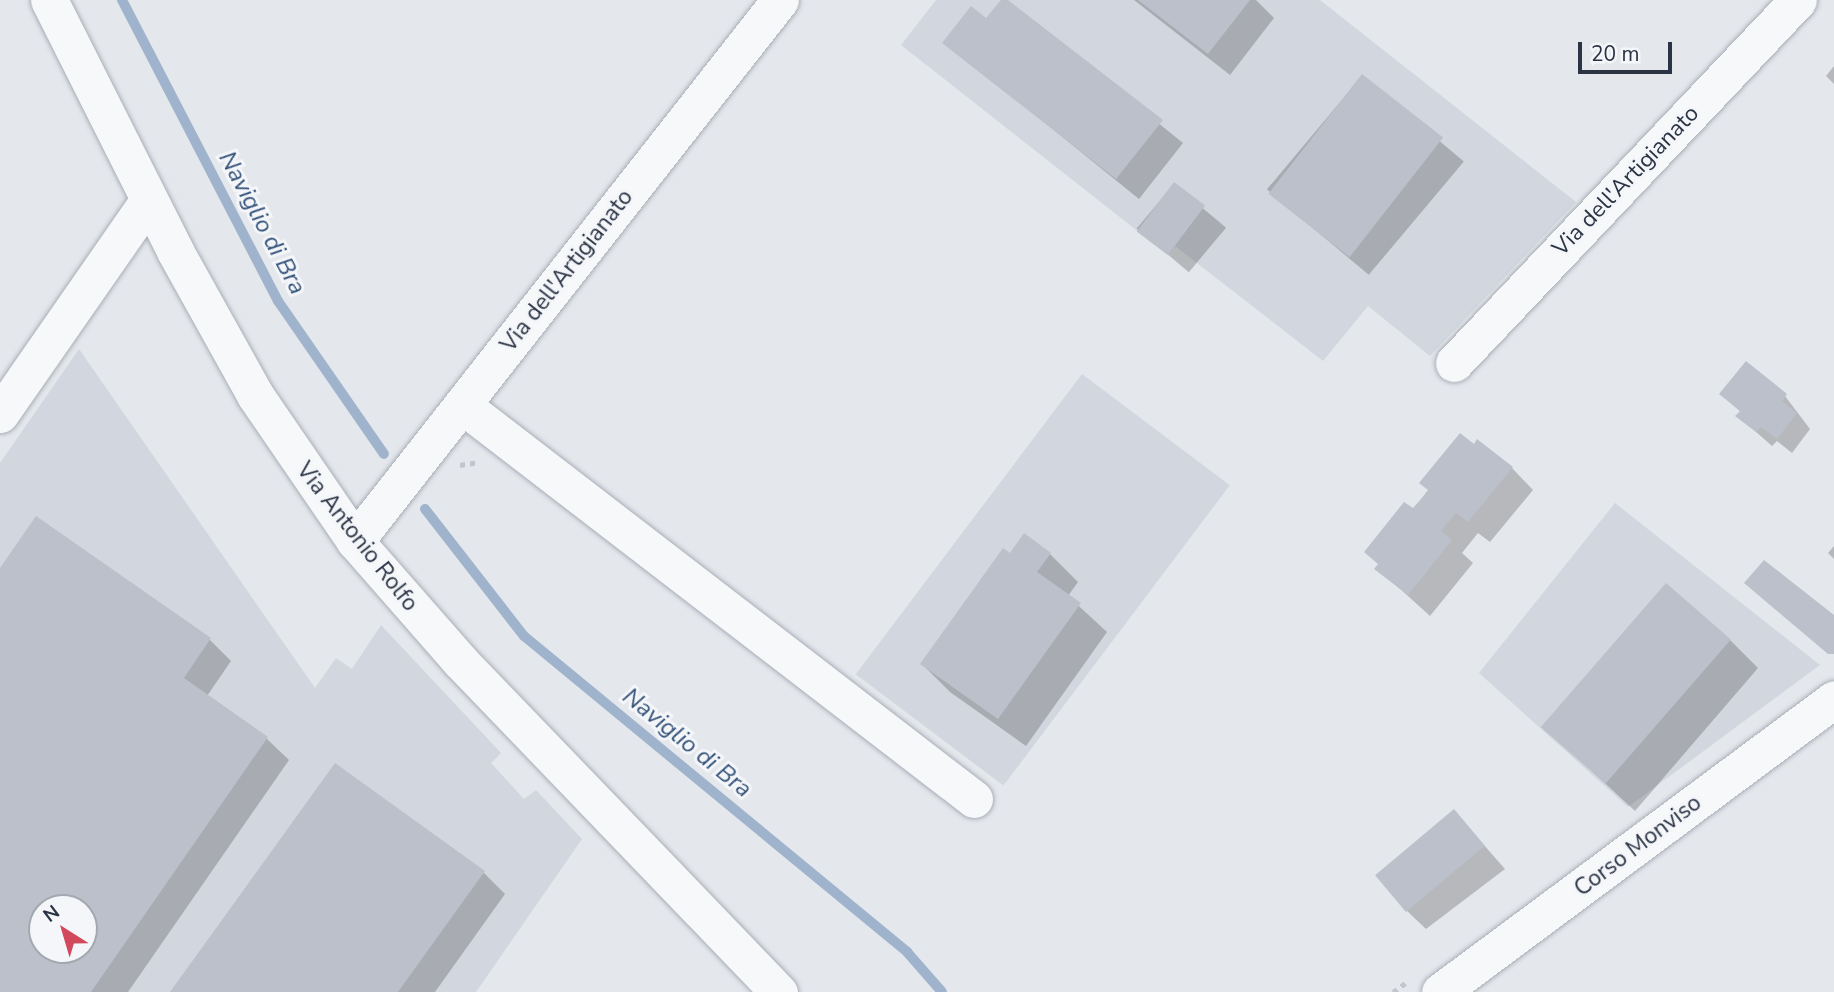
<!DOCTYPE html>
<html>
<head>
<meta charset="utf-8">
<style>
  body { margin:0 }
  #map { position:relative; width:1834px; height:992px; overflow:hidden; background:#e4e7ec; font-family:"Nunito Sans",sans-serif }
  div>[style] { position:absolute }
  .built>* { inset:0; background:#d2d6de; transform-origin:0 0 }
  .shadow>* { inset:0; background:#0003; transform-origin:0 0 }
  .stream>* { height:10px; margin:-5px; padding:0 5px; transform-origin:5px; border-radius:5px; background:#9fb4cc }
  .building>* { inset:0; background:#bbc0ca; transform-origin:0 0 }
  .path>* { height:4.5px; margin-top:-2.25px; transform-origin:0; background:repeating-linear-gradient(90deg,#c2c5cb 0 5px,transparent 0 10px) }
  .roads { filter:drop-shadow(0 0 2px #a9aeb7) drop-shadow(0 0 2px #a9aeb7) }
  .minor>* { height:37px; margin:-18.5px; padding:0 18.5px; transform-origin:18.5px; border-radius:18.5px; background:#f7f8fa }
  span { translate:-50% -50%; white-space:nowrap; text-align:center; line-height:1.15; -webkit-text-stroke:6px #f4f6f9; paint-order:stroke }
  .street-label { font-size:23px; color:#2b3445 }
  .water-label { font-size:24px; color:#34527a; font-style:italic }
  .north { position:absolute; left:28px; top:894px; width:70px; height:70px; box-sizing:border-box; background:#f4f6f9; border:2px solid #a4a8b1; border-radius:50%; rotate:323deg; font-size:19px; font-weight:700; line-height:28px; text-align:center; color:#2b3445 }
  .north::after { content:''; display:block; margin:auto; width:24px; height:32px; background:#d1495b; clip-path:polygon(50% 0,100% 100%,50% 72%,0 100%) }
  .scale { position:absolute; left:1578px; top:42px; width:94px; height:32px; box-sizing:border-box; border:4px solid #2b3445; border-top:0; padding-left:9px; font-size:21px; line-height:24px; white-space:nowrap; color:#2b3445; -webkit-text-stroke:5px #f4f6f9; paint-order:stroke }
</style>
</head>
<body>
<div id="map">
  <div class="built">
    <i style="clip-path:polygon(936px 0,1320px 0,1576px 202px,1430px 356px,1368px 306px,1323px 361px,1175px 246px,1168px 255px,901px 45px)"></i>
    <i style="clip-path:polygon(evenodd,79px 349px,315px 688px,336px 658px,352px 669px,381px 625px,501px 753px,491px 763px,524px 799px,536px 790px,582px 839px,476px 992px,0 992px,0 463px,79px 349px,42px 908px,84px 908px,84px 950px,42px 950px,42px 908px)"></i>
    <i style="left:1082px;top:374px;width:185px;height:376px;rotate:37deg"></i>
    <i style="clip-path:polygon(1615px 503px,1820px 665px,1628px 807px,1479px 673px)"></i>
  </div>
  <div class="shadow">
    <i style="clip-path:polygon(1005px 0,1183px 143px,1139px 199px,945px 42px,986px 20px)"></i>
    <i style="clip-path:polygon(1134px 0,1256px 0,1274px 18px,1230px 75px)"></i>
    <i style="clip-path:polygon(1834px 66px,1834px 84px,1826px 76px)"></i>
    <i style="left:1362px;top:76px;width:133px;height:148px;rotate:40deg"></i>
    <i style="left:1174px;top:184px;width:68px;height:58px;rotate:40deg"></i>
    <i style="clip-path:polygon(1721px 394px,1785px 396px,1810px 429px,1792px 453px,1777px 441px,1772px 446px,1738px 416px,1741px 412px)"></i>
    <i style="clip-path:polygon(1512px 468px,1533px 490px,1490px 542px,1478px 533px,1462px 553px,1473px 563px,1430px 616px,1377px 568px,1414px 511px)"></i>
    <i style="clip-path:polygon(1834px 546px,1834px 559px,1828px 553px)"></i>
    <i style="clip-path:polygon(1050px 554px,1078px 582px,1068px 596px,1107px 632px,1026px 746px,950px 692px,922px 664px)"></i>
    <i style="clip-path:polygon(evenodd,0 571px,209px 639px,231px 661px,207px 696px,267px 739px,289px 760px,128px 992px,0 992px,0 571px,42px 908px,84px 908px,84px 950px,42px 950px,42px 908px)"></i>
    <i style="clip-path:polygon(1730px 640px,1758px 668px,1635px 811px,1543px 726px)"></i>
    <i style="clip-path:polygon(1454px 811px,1505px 869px,1426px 929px,1404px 908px)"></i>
    <i style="clip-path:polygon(484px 873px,505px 894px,435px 992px,172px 992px)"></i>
  </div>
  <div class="stream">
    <i style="left:122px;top:0;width:339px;rotate:62.6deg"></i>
    <i style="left:278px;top:301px;width:186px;rotate:55.3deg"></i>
    <i style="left:425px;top:509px;width:161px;rotate:52.1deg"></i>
    <i style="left:524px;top:636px;width:497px;rotate:39.5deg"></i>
    <i style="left:907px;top:952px;width:53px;rotate:48.8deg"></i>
  </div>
  <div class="building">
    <i style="clip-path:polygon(1001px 0,1008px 0,1163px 120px,1116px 179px,942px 43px,971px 6px,986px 18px)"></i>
    <i style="clip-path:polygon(1138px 0,1250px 0,1208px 54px)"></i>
    <i style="left:1362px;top:74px;width:103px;height:152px;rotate:38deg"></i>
    <i style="left:1174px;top:182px;width:39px;height:62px;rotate:37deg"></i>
    <i style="clip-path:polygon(1746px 361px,1787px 394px,1782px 401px,1797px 413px,1777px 439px,1761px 427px,1756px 432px,1735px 416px,1740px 411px,1719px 394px)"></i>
    <i style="clip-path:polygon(1460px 433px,1474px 444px,1477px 439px,1513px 467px,1468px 522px,1456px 513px,1441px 531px,1452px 540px,1408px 595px,1374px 569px,1378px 564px,1364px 552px,1404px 502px,1413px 508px,1421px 499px,1428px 490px,1419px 483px)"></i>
    <i style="clip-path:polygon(evenodd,36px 516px,211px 638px,184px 678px,268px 737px,91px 992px,0 992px,0 568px,36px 516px,42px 908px,84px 908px,84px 950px,42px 950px,42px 908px)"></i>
    <i style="clip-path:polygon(1024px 533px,1051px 553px,1037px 572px,1081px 603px,998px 719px,920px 664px,1003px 548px,1010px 553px)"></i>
    <i style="clip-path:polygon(1764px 560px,1834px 615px,1834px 654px,1828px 654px,1744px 583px)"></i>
    <i style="left:1666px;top:583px;width:86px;height:191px;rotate:41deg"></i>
    <i style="clip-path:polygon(335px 763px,485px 871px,398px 992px,170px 992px)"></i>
    <i style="left:1454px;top:809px;width:48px;height:103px;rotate:50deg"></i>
  </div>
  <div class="path">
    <i style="left:460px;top:465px;width:19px;rotate:-9deg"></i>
    <i style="left:1393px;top:992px;width:17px;rotate:-36deg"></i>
  </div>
  <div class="roads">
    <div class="minor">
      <i style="left:49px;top:0;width:281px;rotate:63.3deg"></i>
      <i style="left:175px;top:251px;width:165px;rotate:60.9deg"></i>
      <i style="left:255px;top:395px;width:177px;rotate:55.6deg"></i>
      <i style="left:355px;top:541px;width:159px;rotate:48.8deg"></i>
      <i style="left:460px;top:661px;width:460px;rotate:46.1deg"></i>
      <i style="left:1454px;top:363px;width:500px;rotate:-46.54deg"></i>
      <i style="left:462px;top:405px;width:646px;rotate:37.58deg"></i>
      <i style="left:0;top:414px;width:261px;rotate:-55.2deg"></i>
      <i style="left:355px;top:541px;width:688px;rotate:-51.85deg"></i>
      <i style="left:1440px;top:992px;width:491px;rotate:-36.6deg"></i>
    </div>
  </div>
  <div class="street-label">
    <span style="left:1626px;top:181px;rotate:-46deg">Via dell'Artigianato</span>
    <span style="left:567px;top:271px;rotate:-52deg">Via dell'Artigianato</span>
    <span style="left:357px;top:537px;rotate:52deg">Via Antonio Rolfo</span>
    <span style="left:1638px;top:846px;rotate:-37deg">Corso Monviso</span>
  </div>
  <div class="water-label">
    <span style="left:262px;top:223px;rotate:62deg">Naviglio di Bra</span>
    <span style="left:687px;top:743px;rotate:39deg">Naviglio di Bra</span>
  </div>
  <div class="north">N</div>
  <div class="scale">20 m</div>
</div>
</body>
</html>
